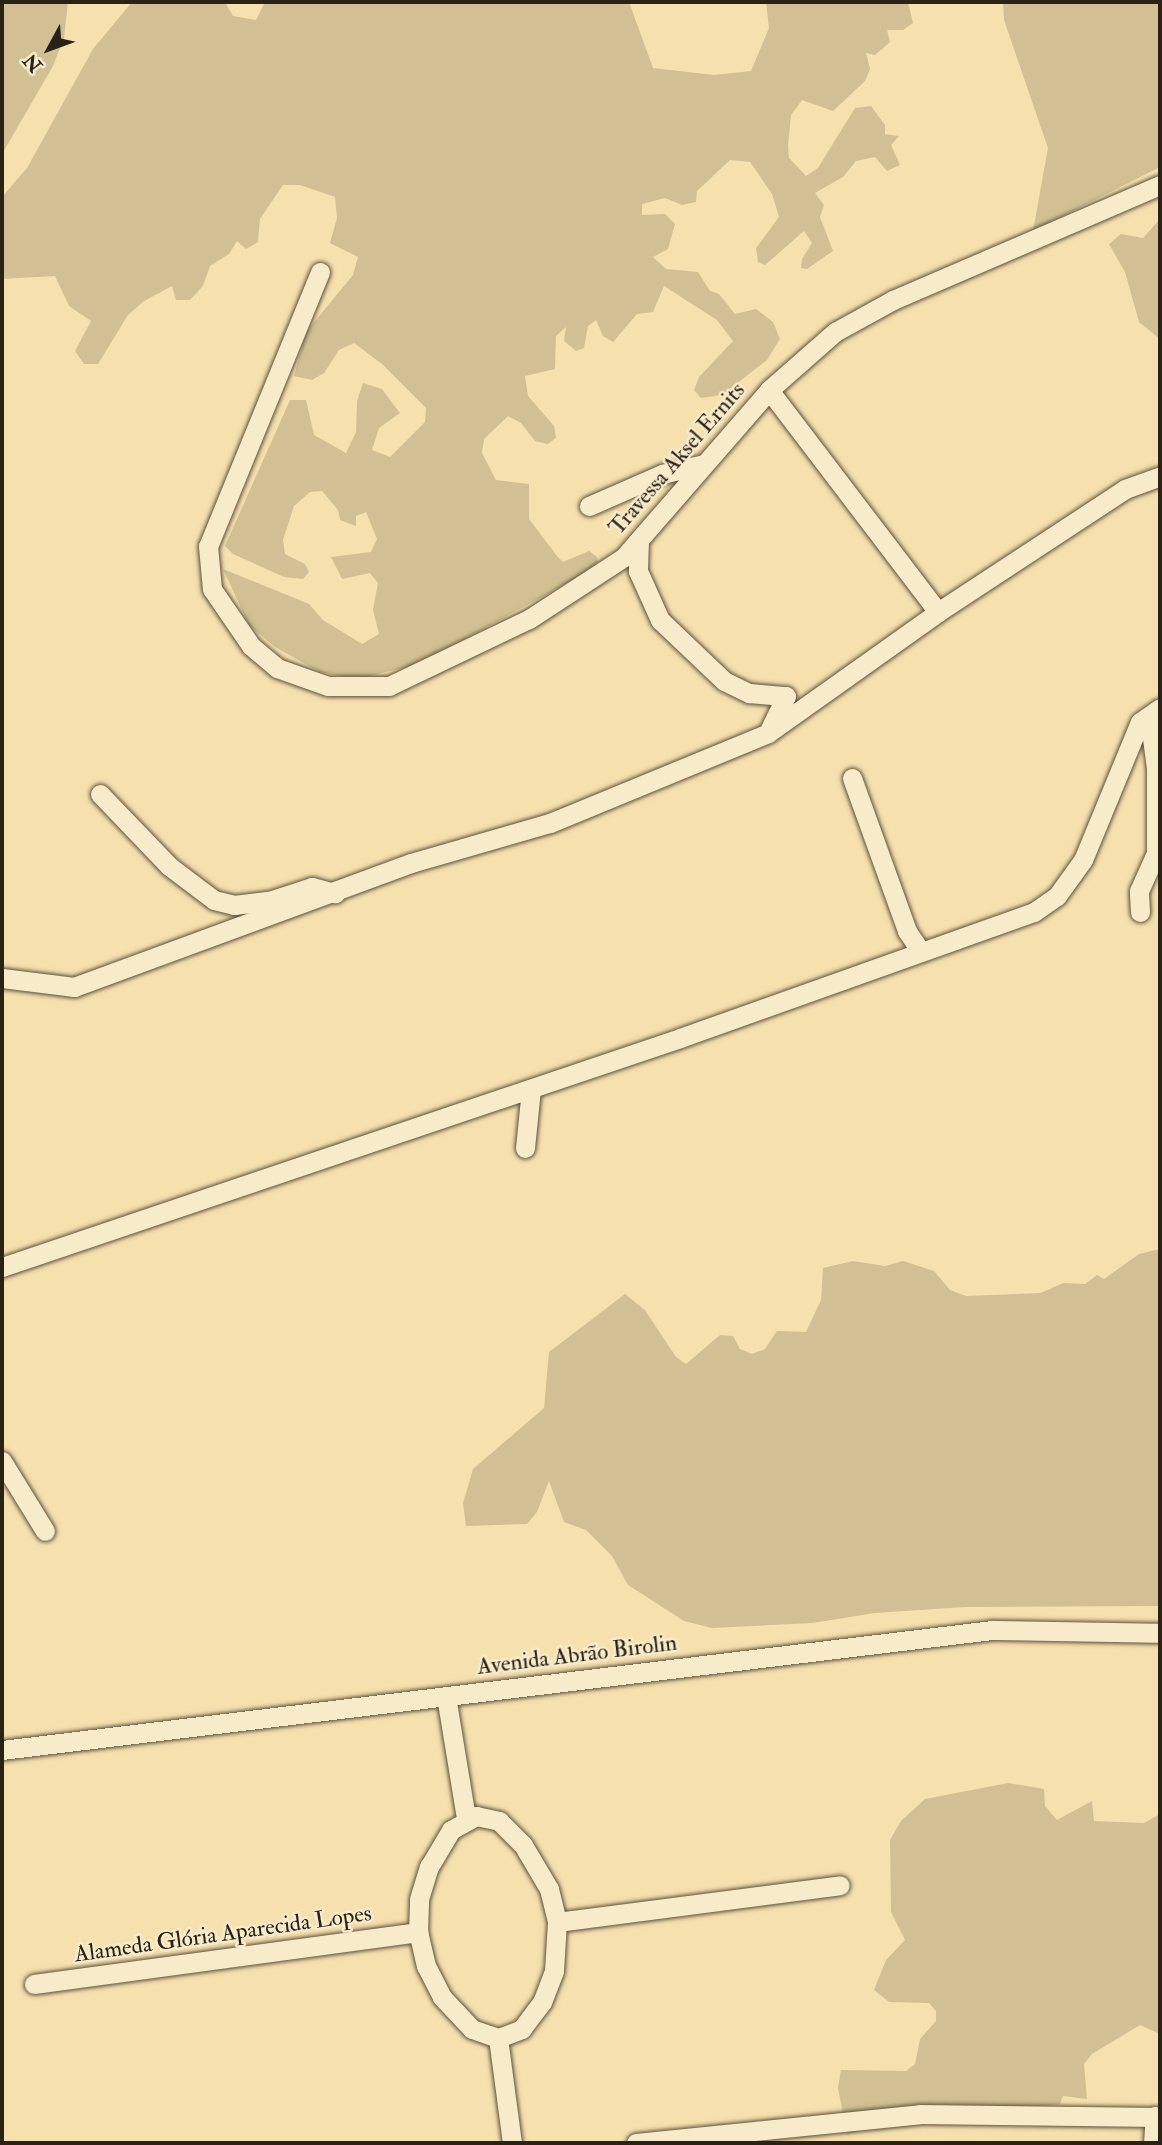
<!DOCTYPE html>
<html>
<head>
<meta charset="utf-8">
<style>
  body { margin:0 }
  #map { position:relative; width:1162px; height:2145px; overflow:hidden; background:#f5e0ae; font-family:"IM FELL Double Pica",serif }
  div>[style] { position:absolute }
  .green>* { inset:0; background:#d2c094 }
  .roads { filter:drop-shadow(0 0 2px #5d513d) drop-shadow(0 0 2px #5d513d) }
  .minor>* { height:19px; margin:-9.5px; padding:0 9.5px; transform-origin:9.5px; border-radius:9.5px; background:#f8ebca }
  span { translate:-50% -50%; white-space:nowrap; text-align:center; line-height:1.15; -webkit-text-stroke:5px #f8ebca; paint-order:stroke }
  .street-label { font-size:23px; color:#2a2117 }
  .frame { position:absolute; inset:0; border:4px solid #2a2117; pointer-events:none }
  .north { position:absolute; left:14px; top:14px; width:70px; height:70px; -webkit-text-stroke:5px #f8ebca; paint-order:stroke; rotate:229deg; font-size:19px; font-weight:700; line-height:28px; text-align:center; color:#2a2117 }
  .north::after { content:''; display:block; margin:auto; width:24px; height:32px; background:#2a2117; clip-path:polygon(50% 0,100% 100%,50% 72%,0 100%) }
</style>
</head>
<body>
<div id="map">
  <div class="green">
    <i style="clip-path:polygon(2px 2px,68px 2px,64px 38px,53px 66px,2px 154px)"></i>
    <i style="clip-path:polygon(132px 2px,225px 2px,233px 16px,256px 20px,265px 2px,629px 2px,653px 68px,714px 75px,751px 71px,769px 28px,766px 2px,908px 2px,913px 23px,903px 30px,887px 30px,890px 42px,875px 55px,866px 53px,870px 69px,865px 81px,833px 111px,802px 100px,791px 115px,788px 146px,789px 158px,806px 176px,818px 168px,855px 108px,871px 106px,885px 125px,885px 134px,899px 136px,891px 145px,900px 165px,887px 171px,875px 157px,856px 161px,843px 177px,815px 193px,824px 205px,820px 217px,833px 251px,807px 269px,801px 268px,802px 259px,812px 243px,804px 231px,765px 265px,758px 262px,756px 248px,779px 217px,772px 194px,750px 162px,730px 160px,697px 191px,696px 202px,682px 205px,665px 198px,642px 204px,642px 215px,665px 214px,675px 224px,668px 249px,653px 257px,666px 269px,698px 272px,710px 291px,719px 294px,735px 314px,756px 309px,773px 322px,780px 339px,767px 360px,722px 395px,701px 398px,694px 390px,699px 377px,733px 341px,717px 320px,664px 286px,653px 312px,637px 314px,613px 342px,603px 336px,596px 320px,588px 326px,584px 348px,576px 351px,564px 341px,566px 327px,556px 336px,555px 369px,525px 376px,528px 396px,554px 426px,556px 438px,548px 444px,535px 441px,521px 423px,508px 416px,484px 439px,482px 453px,496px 480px,529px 484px,529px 519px,557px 556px,563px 562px,589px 551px,597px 557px,598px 566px,419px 664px,357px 679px,320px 672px,275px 647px,249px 625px,223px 569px,309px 604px,323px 620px,362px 644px,379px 634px,373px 610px,378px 583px,370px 573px,342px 579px,331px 557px,371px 552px,377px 539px,366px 512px,356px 516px,356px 526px,340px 520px,338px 510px,322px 491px,310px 492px,294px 506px,283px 540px,285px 554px,305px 564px,309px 572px,303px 579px,284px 577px,233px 554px,225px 546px,290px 400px,306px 400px,314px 435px,346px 453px,356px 432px,357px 401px,363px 383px,382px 389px,400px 413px,379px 428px,372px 450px,390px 457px,425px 422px,426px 408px,382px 364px,354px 343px,339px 350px,324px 373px,312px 380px,294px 376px,306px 332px,353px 275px,358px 257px,330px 243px,337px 218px,335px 197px,300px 185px,283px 185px,260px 219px,258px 242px,246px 249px,237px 241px,229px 254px,210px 266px,203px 286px,190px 300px,176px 300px,172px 286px,144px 301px,128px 315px,98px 364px,84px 364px,75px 351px,91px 321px,69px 306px,55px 276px,2px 279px,2px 197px,27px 168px,93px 49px)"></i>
    <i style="clip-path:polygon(1003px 2px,1160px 2px,1160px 167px,1033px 231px,1048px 148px,1004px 20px)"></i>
    <i style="clip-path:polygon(1160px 219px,1160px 339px,1139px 322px,1125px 272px,1109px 244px,1121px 234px,1143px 238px)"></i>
    <i style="clip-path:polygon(1160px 1249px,1160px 1606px,965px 1607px,875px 1613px,812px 1623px,712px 1628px,684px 1621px,628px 1585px,612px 1556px,586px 1530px,564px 1522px,549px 1481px,537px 1512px,527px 1524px,466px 1526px,463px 1503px,473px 1469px,544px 1408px,549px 1352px,625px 1294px,645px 1310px,676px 1357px,686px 1364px,720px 1335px,733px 1336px,740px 1349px,752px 1354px,765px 1349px,777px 1331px,806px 1332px,821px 1300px,823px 1268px,853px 1261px,885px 1266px,903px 1261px,934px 1271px,950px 1290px,966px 1296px,1041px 1293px,1063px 1283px,1085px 1284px,1097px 1275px,1104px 1279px,1139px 1254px)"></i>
    <i style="clip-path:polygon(1008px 1783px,1044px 1789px,1045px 1806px,1057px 1820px,1092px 1801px,1094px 1821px,1144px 1823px,1160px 1814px,1160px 2034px,1140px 2025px,1092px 2054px,1084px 2064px,1087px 2099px,1063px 2096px,1060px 2104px,1001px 2112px,881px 2121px,847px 2135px,838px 2088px,841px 2070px,906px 2071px,915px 2064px,920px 2039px,936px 2021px,936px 2011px,929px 2003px,889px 2002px,874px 1990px,886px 1960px,905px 1940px,891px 1912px,890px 1840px,901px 1821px,925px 1799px)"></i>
  </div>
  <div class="roads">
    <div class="minor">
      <i style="left:320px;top:272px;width:296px;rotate:112.2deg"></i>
      <i style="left:208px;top:546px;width:43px;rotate:84.7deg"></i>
      <i style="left:212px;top:589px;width:69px;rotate:55.6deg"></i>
      <i style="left:251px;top:646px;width:34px;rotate:40deg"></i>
      <i style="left:277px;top:668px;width:54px;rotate:19.4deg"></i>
      <i style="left:328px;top:686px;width:61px"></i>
      <i style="left:389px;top:686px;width:155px;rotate:-25.6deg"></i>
      <i style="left:529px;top:619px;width:113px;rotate:-33.1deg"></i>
      <i style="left:624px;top:557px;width:221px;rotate:-49deg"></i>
      <i style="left:769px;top:390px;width:88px;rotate:-41.3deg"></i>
      <i style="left:835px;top:332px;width:66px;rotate:-28.9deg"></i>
      <i style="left:893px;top:300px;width:291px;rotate:-23.3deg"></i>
      <i style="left:769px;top:390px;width:279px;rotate:52.7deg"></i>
      <i style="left:589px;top:506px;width:80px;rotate:-23.7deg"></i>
      <i style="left:662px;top:474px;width:43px;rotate:-13.4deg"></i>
      <i style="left:639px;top:540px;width:31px;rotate:92deg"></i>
      <i style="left:638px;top:571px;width:54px;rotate:65.8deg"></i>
      <i style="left:660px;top:620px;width:88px;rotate:43.6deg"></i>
      <i style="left:724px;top:681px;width:28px;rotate:26deg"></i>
      <i style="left:749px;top:693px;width:37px;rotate:5deg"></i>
      <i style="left:786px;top:696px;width:37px;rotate:116deg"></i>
      <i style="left:852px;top:778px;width:163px;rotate:70.2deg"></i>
      <i style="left:907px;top:931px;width:25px;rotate:56deg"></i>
      <i style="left:100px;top:794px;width:100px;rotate:46.2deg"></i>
      <i style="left:169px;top:866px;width:56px;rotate:37.1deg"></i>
      <i style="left:214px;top:900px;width:21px;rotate:14deg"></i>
      <i style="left:234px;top:905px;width:35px;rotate:-7deg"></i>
      <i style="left:269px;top:901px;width:45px;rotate:-18deg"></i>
      <i style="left:312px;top:887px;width:24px;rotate:15deg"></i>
      <i style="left:1140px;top:912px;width:21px;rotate:-93deg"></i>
      <i style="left:1139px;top:891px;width:42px;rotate:-65.9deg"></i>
      <i style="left:1156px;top:853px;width:85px;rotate:-90deg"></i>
      <i style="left:1156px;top:768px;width:52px;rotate:-97.7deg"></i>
      <i style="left:2px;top:978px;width:73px;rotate:7.1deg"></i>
      <i style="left:74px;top:987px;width:359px;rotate:-20.2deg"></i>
      <i style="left:411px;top:863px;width:145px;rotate:-16.1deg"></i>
      <i style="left:550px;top:823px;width:236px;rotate:-22.4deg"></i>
      <i style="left:768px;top:733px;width:209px;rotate:-35.4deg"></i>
      <i style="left:938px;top:612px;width:224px;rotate:-33.3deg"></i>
      <i style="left:1125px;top:489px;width:37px;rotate:-20deg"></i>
      <i style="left:525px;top:1148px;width:59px;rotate:-84.2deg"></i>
      <i style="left:2px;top:1267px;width:716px;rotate:-18.66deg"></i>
      <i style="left:680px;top:1038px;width:376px;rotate:-19.6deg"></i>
      <i style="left:1034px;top:912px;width:28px;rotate:-35deg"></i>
      <i style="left:1057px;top:896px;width:44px;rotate:-54.2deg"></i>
      <i style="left:1083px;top:860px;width:149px;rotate:-67.6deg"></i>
      <i style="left:1140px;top:722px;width:24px;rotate:-35deg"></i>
      <i style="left:2px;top:1461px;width:82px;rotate:58.4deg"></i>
      <i style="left:446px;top:1696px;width:124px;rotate:80.7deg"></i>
      <i style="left:2px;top:1750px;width:997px;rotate:-6.91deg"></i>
      <i style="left:992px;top:1630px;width:168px;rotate:1deg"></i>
      <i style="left:476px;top:1816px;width:24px;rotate:12deg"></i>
      <i style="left:499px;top:1821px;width:34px;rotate:45deg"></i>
      <i style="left:523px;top:1845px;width:51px;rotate:59.4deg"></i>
      <i style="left:549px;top:1889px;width:34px;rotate:76deg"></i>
      <i style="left:557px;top:1922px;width:49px;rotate:93.5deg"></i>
      <i style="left:554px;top:1971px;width:33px;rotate:111deg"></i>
      <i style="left:542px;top:2002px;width:34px;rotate:127deg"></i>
      <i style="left:522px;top:2029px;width:26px;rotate:159deg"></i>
      <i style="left:498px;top:2038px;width:28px;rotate:-161deg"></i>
      <i style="left:472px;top:2029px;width:44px;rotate:-133.2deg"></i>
      <i style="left:442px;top:1997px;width:35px;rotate:-117deg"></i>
      <i style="left:426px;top:1966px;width:35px;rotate:-103deg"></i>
      <i style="left:418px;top:1932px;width:33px;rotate:-88deg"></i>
      <i style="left:419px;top:1899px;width:34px;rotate:-73deg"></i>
      <i style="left:429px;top:1867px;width:43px;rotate:-59.3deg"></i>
      <i style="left:451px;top:1830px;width:29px;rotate:-29deg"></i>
      <i style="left:557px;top:1922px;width:285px;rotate:-7.4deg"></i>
      <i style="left:34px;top:1984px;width:388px;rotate:-7.7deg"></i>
      <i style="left:498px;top:2038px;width:106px;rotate:82.4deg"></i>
      <i style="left:636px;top:2143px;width:285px;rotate:-5.8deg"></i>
      <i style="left:920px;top:2114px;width:240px;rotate:0.7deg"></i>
      <i style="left:1153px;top:2143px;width:27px;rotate:-86deg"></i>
    </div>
  </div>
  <div class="street-label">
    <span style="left:677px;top:459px;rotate:-49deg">Travessa Aksel Ernits</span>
    <span style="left:577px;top:1655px;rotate:-7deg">Avenida Abrão Birolin</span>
    <span style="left:223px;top:1934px;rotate:-8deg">Alameda Glória Aparecida Lopes</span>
  </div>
  <div class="frame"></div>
  <div class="north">N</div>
</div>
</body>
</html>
